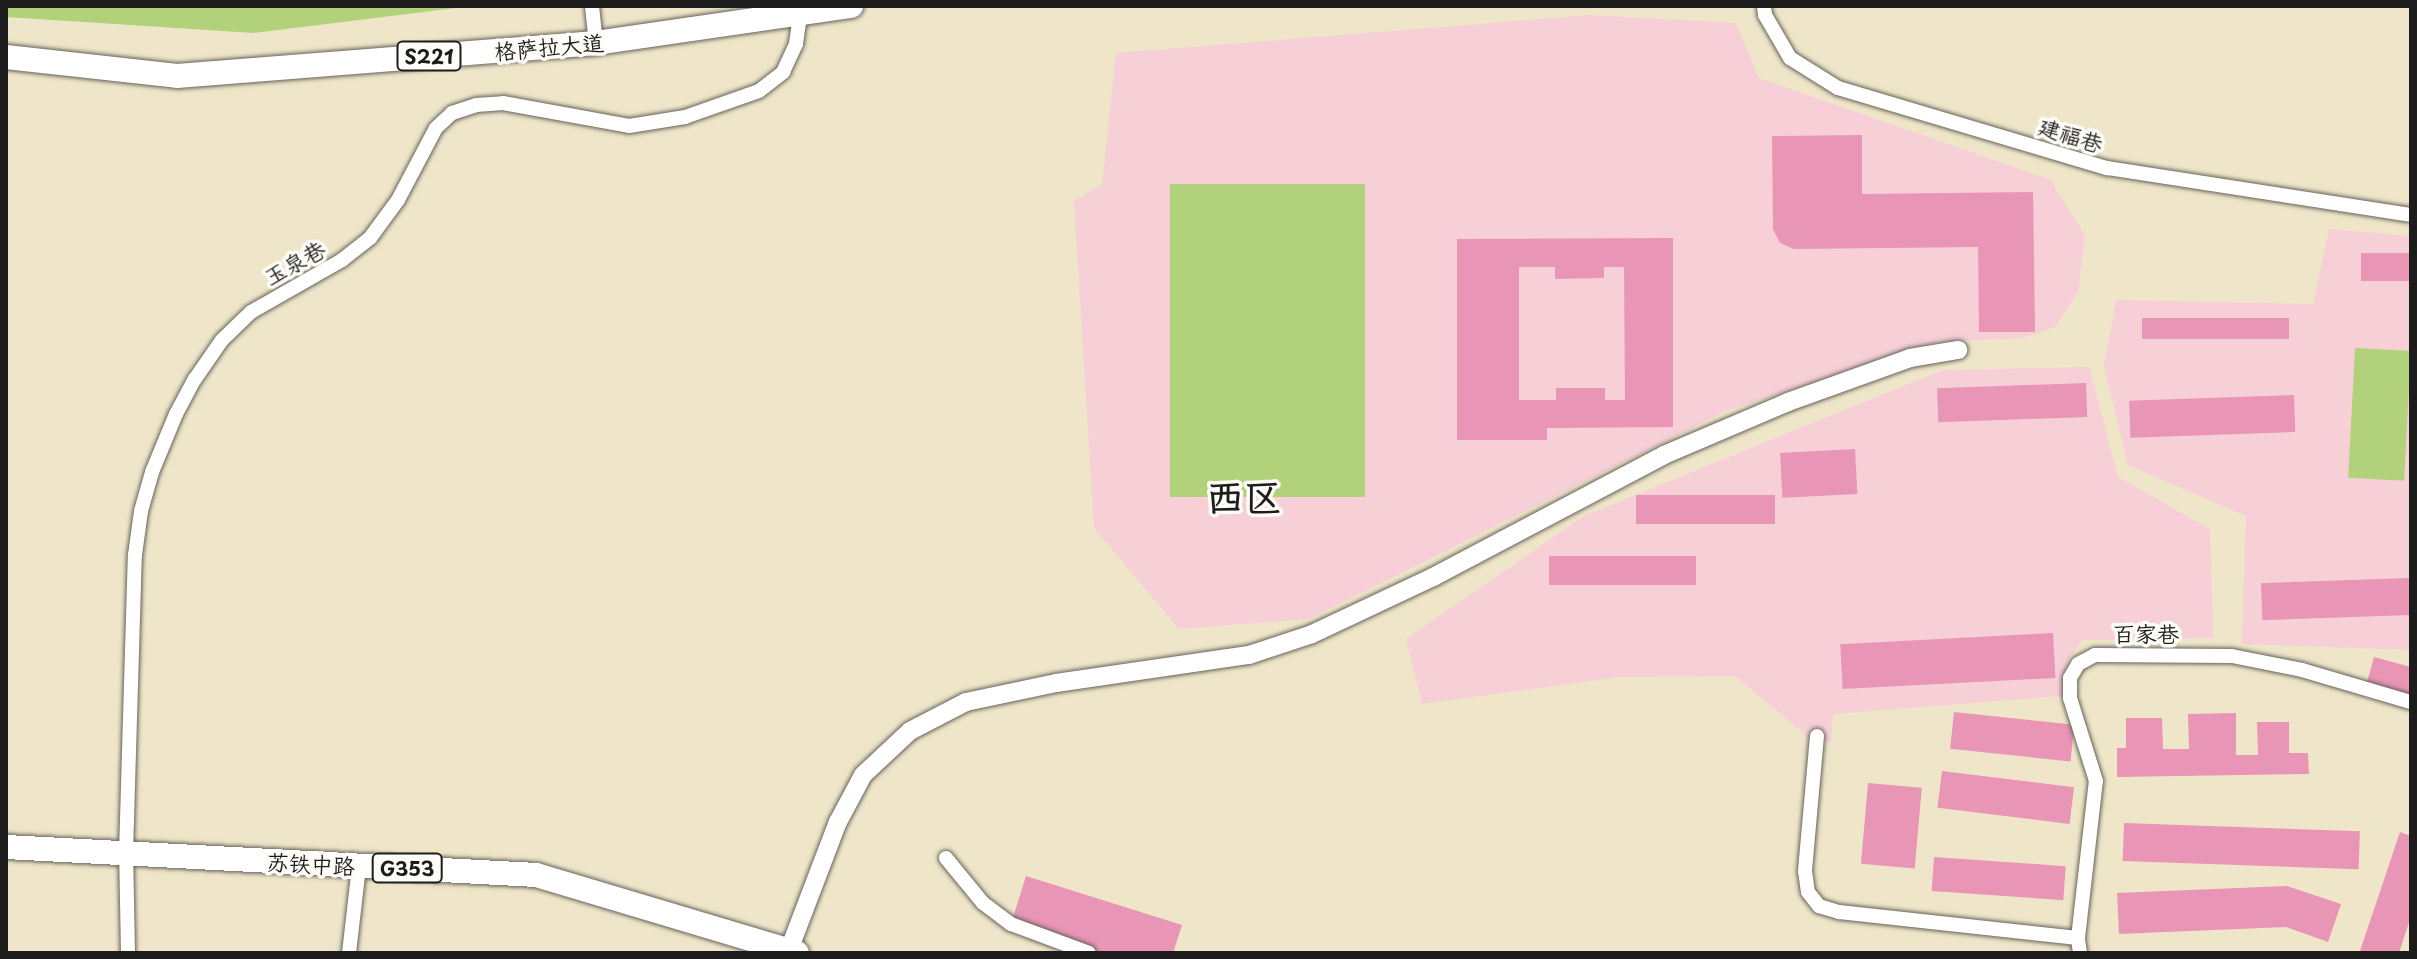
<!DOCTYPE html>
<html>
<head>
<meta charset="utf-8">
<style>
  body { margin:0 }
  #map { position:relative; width:2417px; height:959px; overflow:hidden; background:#efe6ca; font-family:"Playpen Sans","LXGW WenKai TC",sans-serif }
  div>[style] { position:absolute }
  .built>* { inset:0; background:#f6cfd7 }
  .green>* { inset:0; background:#b1d27a; transform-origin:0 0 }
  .building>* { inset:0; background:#e995b5; transform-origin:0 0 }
  .roads { filter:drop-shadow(0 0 2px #666359) drop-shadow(0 0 2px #666359) }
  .minor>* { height:14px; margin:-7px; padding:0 7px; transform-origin:7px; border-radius:7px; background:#fff }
  .tertiary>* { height:18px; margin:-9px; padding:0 9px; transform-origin:9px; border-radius:9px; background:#fff }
  .primary>* { height:24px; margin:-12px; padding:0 12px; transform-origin:12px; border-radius:12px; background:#fff }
  .trunk>* { height:24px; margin:-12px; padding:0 12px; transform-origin:12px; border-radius:12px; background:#fff }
  span { translate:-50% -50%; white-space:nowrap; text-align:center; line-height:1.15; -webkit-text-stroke:7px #fdfcf7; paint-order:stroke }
  .shield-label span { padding:2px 6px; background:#fdfcf7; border:2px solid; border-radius:6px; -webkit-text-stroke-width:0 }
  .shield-label { font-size:20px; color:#1c1c1c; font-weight:700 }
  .street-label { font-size:22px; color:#1c1c1c }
  .town-label { font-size:38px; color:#1c1c1c; font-weight:700 }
  .frame { position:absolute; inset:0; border:8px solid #1c1c1c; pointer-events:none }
</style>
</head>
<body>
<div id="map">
  <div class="built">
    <i style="clip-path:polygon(1590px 15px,1736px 23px,1759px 78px,2051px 180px,2085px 236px,2078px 292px,2055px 327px,2023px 338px,1935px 342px,1726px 411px,1309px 619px,1179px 629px,1094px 528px,1074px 201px,1102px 184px,1116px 53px)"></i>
    <i style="clip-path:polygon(2329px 229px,2411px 236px,2411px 650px,2242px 644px,2246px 516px,2128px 465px,2104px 366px,2116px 300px,2313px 304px)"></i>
    <i style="clip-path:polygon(2089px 367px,2118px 477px,2210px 529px,2213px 638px,2082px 640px,2067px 662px,2062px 696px,1833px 714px,1831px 742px,1808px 737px,1735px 676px,1620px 677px,1422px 704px,1406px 639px,1584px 516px,1943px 370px)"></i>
  </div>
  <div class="green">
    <i style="clip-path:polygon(6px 6px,472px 6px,254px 33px,6px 17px)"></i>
    <i style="left:1170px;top:184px;width:195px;height:313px"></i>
    <i style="left:2355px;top:348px;width:56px;height:130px;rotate:3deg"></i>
  </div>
  <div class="building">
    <i style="clip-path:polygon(1862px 135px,1862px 194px,2033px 192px,2035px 332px,1979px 332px,1978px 247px,1794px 249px,1780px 243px,1773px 229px,1772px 136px)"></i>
    <i style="clip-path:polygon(evenodd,1673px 238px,1673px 427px,1547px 428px,1547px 440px,1457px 440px,1457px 239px,1673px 238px,1519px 267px,1555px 267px,1555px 279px,1604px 278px,1604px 267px,1624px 267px,1625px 400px,1605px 400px,1605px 388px,1556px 388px,1556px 400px,1519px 400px,1519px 267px)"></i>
    <i style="left:2411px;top:253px;width:28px;height:50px;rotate:90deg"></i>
    <i style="left:2289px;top:318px;width:21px;height:147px;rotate:90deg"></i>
    <i style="left:2086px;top:383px;width:34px;height:149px;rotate:88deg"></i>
    <i style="left:2294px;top:395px;width:37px;height:165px;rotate:88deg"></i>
    <i style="left:1855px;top:449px;width:45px;height:75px;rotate:87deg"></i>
    <i style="left:1775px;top:495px;width:29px;height:139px;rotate:90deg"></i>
    <i style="left:1549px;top:556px;width:147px;height:29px"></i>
    <i style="left:2410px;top:578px;width:37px;height:149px;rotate:88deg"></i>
    <i style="left:2053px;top:633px;width:45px;height:213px;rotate:87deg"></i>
    <i style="clip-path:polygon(2374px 657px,2411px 667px,2411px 698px,2366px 686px)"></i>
    <i style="left:1954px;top:712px;width:121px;height:37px;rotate:6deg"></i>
    <i style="clip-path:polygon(2236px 713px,2236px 755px,2258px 755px,2257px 722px,2289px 722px,2289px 753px,2308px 753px,2309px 774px,2117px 777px,2117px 748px,2126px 748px,2126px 718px,2162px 718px,2163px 749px,2189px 749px,2188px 714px)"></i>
    <i style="left:1942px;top:771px;width:133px;height:37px;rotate:7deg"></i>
    <i style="left:1868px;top:783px;width:54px;height:81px;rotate:5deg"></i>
    <i style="left:2124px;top:823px;width:236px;height:38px;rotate:2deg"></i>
    <i style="clip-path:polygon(2400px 832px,2411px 836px,2411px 916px,2399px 953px,2366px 953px,2360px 951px)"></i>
    <i style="left:1934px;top:857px;width:132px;height:34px;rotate:4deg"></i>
    <i style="clip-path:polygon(1026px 876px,1182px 925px,1173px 953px,1102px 953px,1011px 924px)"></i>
    <i style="clip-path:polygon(2287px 886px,2341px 904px,2328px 942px,2286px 927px,2119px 934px,2117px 893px)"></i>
  </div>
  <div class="roads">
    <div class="minor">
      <i style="left:592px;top:6px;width:37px;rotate:84deg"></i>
      <i style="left:1764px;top:6px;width:9px;rotate:84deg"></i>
      <i style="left:1765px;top:15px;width:50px;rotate:59.8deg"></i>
      <i style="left:1790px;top:58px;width:57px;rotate:32deg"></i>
      <i style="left:1838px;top:88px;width:281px;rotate:16.6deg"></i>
      <i style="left:2107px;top:168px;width:308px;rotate:8.8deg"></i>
      <i style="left:1817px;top:736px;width:136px;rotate:95.1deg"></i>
      <i style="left:1805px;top:871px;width:21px;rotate:82deg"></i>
      <i style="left:1808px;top:892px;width:18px;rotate:52deg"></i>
      <i style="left:1819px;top:906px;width:21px;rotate:17deg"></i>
      <i style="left:1839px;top:912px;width:240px;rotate:6.2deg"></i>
      <i style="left:946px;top:858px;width:58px;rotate:50.6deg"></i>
      <i style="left:983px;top:903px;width:35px;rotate:37deg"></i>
      <i style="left:1011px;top:924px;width:83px;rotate:20.4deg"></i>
      <i style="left:128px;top:953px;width:100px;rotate:-91.1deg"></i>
      <i style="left:126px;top:853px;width:298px;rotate:-88.3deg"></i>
      <i style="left:135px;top:555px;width:44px;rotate:-82.2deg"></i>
      <i style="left:141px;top:511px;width:41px;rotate:-74.2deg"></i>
      <i style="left:152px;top:472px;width:63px;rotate:-67.5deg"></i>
      <i style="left:176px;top:414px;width:40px;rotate:-62deg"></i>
      <i style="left:195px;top:379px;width:47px;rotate:-55.3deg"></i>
      <i style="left:222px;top:340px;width:40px;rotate:-44deg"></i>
      <i style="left:251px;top:312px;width:105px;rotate:-29.7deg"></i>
      <i style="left:342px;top:260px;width:36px;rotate:-38deg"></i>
      <i style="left:370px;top:238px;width:47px;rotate:-53.6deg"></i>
      <i style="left:398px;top:200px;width:81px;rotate:-62.2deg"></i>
      <i style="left:436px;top:128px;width:22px;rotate:-43deg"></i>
      <i style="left:452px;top:113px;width:25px;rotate:-18deg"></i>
      <i style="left:476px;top:105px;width:27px;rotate:-4deg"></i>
      <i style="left:503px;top:103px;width:128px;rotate:10.3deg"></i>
      <i style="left:629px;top:126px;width:57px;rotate:-9.1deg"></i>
      <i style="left:685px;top:117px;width:78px;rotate:-19.4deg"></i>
      <i style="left:759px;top:91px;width:31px;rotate:-38deg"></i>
      <i style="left:783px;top:72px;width:31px;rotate:-65deg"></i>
      <i style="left:796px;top:44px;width:30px;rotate:-82deg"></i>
      <i style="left:349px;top:953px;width:88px;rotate:-83.4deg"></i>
      <i style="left:2080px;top:953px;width:15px;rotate:-98deg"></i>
      <i style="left:2078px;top:938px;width:158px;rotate:-83.5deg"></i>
      <i style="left:2096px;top:781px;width:87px;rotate:-107.4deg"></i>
      <i style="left:2070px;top:698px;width:20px;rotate:-90deg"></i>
      <i style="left:2070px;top:678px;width:16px;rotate:-60deg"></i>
      <i style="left:2078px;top:664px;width:19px;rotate:-28deg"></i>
      <i style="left:2095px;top:655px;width:137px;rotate:0.4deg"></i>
      <i style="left:2232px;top:656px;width:71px;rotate:11.3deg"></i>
      <i style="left:2302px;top:670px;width:114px;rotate:16.4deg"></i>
    </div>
    <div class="tertiary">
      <i style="left:789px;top:950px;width:137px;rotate:-69.1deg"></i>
      <i style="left:838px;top:822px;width:53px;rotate:-62deg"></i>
      <i style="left:863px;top:775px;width:64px;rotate:-43.1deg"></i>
      <i style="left:910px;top:731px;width:63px;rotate:-27.4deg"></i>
      <i style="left:966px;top:702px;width:92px;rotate:-11.9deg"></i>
      <i style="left:1056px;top:683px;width:195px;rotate:-8.3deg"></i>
      <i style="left:1249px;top:655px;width:66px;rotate:-18.4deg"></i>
      <i style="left:1312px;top:634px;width:134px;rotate:-25.2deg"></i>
      <i style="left:1433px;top:577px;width:261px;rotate:-27.8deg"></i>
      <i style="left:1664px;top:455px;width:135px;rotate:-23.1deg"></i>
      <i style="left:1788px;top:402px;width:130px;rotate:-19.8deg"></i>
      <i style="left:1910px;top:358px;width:49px;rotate:-9.5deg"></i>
    </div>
    <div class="primary">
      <i style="left:6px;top:57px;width:172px;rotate:6.3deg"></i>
      <i style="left:177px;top:76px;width:420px;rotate:-4.5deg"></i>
      <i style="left:596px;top:43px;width:258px;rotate:-8.3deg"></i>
    </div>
    <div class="trunk">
      <i style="left:6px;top:847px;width:531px;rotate:3.02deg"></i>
      <i style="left:536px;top:875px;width:272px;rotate:16.6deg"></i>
    </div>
  </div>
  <div class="shield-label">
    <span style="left:429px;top:56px">S221</span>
    <span style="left:407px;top:868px">G353</span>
  </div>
  <div class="street-label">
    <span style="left:549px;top:46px;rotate:-5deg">格萨拉大道</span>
    <span style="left:2071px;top:134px;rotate:17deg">建福巷</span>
    <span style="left:294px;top:262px;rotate:-29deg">玉泉巷</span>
    <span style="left:2146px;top:633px">百家巷</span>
    <span style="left:311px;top:863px;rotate:3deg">苏铁中路</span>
  </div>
  <div class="town-label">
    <span style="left:1244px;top:496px">西区</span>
  </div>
  <div class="frame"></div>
</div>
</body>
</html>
